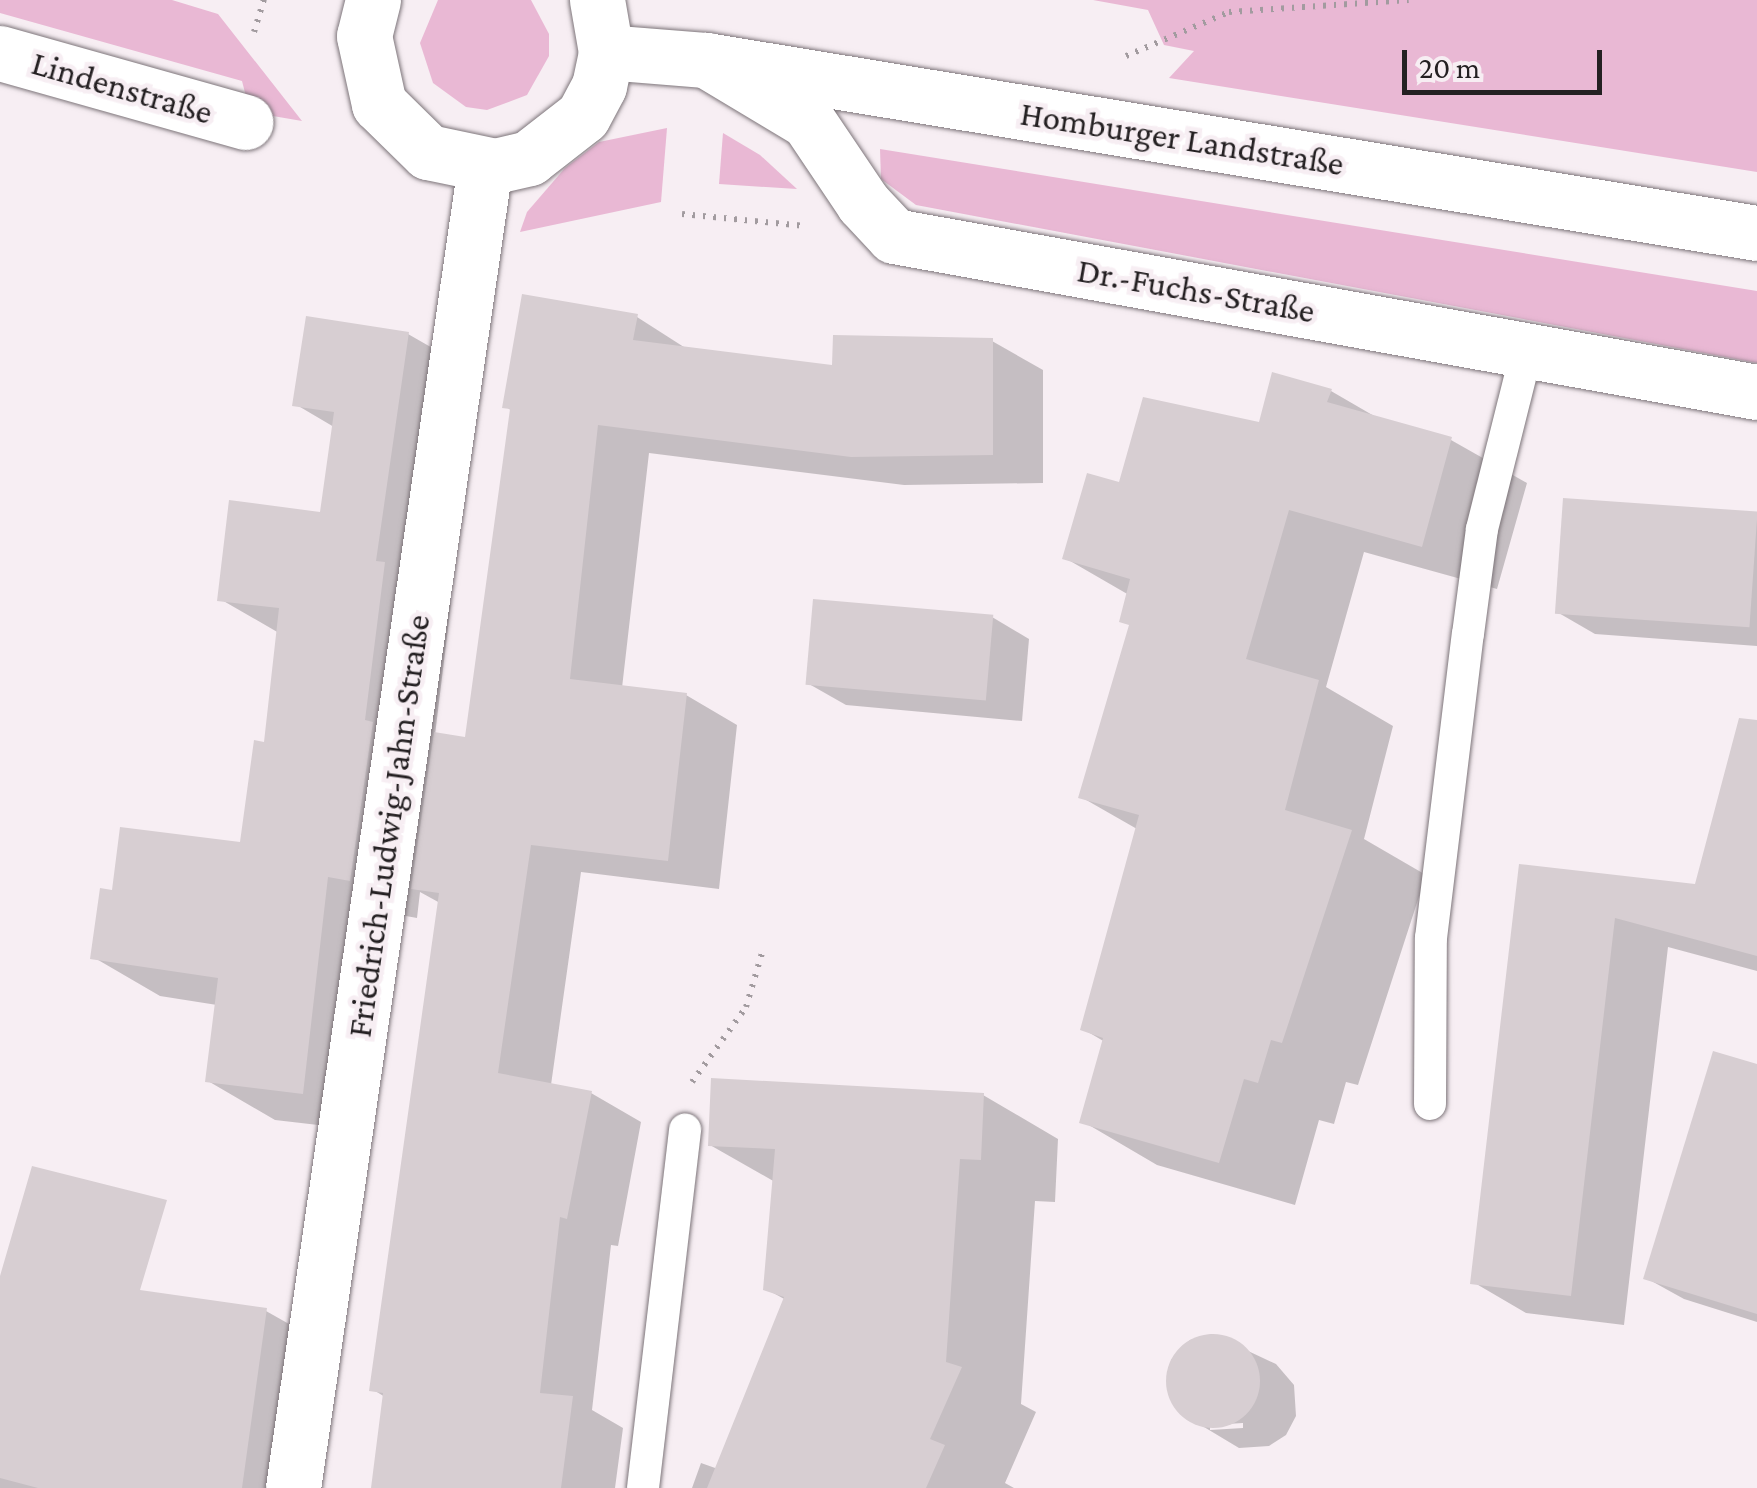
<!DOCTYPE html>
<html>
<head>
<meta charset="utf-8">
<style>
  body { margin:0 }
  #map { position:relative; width:1757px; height:1488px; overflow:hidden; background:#f7eef3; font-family:"Crimson Pro",serif }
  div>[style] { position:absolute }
  .green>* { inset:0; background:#e9b8d4 }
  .shadow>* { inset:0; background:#0003 }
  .building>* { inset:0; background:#d7ced2; transform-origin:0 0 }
  .round { border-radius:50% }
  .path>* { height:6px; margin-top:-3px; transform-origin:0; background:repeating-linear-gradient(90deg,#a29b9f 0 2.5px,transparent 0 10.5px) }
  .roads { filter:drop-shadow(0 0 2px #7d757a) drop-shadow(0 0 2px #7d757a) }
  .lane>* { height:32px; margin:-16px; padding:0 16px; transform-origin:16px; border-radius:16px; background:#fff }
  .street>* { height:55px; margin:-27.5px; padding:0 27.5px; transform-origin:27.5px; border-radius:27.5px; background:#fff }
  .secondary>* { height:55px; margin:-27.5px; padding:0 27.5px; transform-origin:27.5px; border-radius:27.5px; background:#fff }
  span { translate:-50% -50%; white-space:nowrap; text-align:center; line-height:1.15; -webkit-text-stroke:9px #f7eef3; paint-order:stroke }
  .street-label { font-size:35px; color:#242022 }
  .scale { position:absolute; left:1402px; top:50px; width:200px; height:45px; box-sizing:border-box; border:5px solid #242022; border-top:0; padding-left:12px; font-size:30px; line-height:35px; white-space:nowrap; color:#242022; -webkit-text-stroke:8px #f7eef3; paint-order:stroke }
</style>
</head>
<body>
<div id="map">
  <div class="green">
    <i style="clip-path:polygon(0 0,172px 0,218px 14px,302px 121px,250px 112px,242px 81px,0 13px)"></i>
    <i style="clip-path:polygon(438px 0,531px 0,549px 34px,549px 56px,527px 95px,487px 110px,466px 107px,433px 83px,420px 43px)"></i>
    <i style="clip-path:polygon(1093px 0,1757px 0,1757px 172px,1169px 78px,1194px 51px,1164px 45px,1148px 10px)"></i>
    <i style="clip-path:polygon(667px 128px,661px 202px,520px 232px,527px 212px,565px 168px,599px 142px)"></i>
    <i style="clip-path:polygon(723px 133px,760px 155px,797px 189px,719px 184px)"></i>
    <i style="clip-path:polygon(880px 149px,1757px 291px,1757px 363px,916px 205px,881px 179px)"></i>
  </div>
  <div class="shadow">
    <i style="clip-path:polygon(637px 317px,687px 349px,834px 368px,992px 341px,1043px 370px,1043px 483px,904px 485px,649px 453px,622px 688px,686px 695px,737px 725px,719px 889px,581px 872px,551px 1085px,591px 1093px,641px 1122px,618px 1246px,611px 1245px,592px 1410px,623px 1428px,615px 1488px,373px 1488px,385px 1397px,372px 1389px,440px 903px,420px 892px,417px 918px,395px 914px,370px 1131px,275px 1120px,208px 1081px,217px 1005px,160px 996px,93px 957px,115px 892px,242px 845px,266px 744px,279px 633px,220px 599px,322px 514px,334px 427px,295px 404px,408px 334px,476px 373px,443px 599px,451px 603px,435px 735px,467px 740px,512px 411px,505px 406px)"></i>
    <i style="clip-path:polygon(1331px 391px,1381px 420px,1451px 440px,1527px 483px,1497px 589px,1364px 552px,1326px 687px,1393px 726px,1364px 839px,1426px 875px,1358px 1085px,1346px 1082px,1334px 1124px,1319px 1120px,1295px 1205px,1157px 1165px,1082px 1121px,1105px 1042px,1083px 1029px,1137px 829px,1081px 797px,1132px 626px,1129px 595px,1065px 558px,1121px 485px)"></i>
    <i style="clip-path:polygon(1757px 515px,1757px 646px,1595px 634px,1557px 612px)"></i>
    <i style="clip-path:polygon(992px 617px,1029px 639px,1022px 721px,846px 705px,809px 684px)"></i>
    <i style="clip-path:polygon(1757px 799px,1757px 971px,1668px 947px,1624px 1325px,1526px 1313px,1473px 1282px,1521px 866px,1697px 887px)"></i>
    <i style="clip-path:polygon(1757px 1067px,1757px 1322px,1684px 1299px,1646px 1278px)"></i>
    <i style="clip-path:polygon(983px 1095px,1058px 1139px,1055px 1202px,1035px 1201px,1021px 1404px,1036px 1412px,1005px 1483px,1014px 1488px,692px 1488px,701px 1463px,718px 1469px,786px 1300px,766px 1289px,775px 1182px,710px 1145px)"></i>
    <i style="clip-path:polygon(0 1302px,266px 1311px,321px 1342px,300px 1488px,0 1488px)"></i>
    <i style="clip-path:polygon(evenodd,1212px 1334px,1276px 1364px,1294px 1385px,1296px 1416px,1286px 1435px,1269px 1446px,1239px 1448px,1179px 1412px,1167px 1387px,1171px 1360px,1190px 1340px,1212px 1334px,1243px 1423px,1243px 1428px,1210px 1430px,1210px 1425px,1243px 1423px)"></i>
  </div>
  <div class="building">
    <i style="clip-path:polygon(522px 294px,638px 314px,633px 340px,832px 365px,833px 335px,993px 338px,993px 455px,851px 457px,598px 425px,570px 679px,687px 693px,668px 861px,531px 845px,498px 1073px,592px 1091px,567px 1219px,560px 1217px,540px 1393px,573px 1396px,561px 1488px,371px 1488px,383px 1393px,369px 1391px,439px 893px,411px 889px,434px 732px,465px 737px,510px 409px,502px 408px)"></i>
    <i style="clip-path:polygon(306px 316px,409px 332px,376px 561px,385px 562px,365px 720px,373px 722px,350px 881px,328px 877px,303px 1094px,205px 1082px,218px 978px,90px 959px,100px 888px,112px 890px,120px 827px,240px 842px,254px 740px,264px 742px,279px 608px,217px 601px,229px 500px,320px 512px,334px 412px,292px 406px)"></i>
    <i style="clip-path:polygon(1272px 372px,1332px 389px,1327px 402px,1452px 437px,1422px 547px,1289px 510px,1246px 659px,1319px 680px,1285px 810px,1352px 830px,1282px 1043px,1271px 1040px,1258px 1083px,1244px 1079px,1219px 1163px,1079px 1123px,1103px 1038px,1080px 1030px,1139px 815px,1078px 798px,1129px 625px,1119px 622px,1130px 579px,1062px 559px,1087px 473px,1119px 482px,1143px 397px,1259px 422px)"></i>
    <i style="left:1563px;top:498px;width:195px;height:116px;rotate:4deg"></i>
    <i style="left:813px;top:599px;width:181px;height:86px;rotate:5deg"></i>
    <i style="clip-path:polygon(1739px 718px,1757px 720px,1757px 956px,1615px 918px,1571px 1296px,1470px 1284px,1519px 864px,1695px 884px)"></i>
    <i style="clip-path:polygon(1713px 1051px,1757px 1064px,1757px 1314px,1643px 1279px)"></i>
    <i style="clip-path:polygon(711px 1078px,984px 1093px,981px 1160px,960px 1159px,946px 1362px,962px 1367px,930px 1439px,945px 1445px,926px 1488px,707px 1488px,784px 1297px,763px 1290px,775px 1149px,708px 1146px)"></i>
    <i style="clip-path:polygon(32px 1166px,167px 1200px,140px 1290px,267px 1308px,242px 1488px,38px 1488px,0 1478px,0 1276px)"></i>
    <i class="round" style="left:1166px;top:1334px;width:94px;height:94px"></i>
  </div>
  <div class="path">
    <i style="left:254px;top:32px;width:34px;rotate:-73deg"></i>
    <i style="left:1126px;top:56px;width:112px;rotate:-23.1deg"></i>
    <i style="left:1229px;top:12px;width:180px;rotate:-3.8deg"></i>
    <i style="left:682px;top:214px;width:124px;rotate:5.6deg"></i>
    <i style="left:692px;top:1082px;width:92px;rotate:-54.2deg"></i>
    <i style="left:746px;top:1007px;width:56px;rotate:-73.5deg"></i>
  </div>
  <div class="roads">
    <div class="lane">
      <i style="left:1430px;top:1104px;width:166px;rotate:-89.7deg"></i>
      <i style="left:1431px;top:938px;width:306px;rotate:-83.1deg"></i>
      <i style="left:1468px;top:634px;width:106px;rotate:-82.4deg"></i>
      <i style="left:1482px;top:529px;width:185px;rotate:-75.9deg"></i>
      <i style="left:643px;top:1488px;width:361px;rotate:-83.3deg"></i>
    </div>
    <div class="street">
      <i style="left:0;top:53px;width:255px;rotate:15.7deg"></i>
      <i style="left:706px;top:60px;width:119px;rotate:30.9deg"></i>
      <i style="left:808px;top:121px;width:99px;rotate:56.1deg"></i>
      <i style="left:863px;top:203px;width:45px;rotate:46.8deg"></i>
      <i style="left:894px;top:236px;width:877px;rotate:10.25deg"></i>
      <i style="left:293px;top:1488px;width:1337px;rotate:-81.74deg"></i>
    </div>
    <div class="secondary">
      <i style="left:373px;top:0;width:37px;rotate:104deg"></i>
      <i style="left:364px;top:36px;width:70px;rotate:77.6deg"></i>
      <i style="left:379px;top:104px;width:69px;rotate:44.4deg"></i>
      <i style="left:428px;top:152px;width:68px;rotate:11.8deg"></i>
      <i style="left:495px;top:166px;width:35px;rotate:-13deg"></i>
      <i style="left:529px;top:158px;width:68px;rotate:-37.9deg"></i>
      <i style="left:583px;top:116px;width:34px;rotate:-62deg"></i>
      <i style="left:599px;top:86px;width:35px;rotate:-78deg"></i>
      <i style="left:606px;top:52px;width:53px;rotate:-99.8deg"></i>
      <i style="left:606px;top:52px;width:100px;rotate:4.6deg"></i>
      <i style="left:706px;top:60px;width:1065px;rotate:9.35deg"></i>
    </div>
  </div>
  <div class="street-label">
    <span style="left:122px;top:88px;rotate:16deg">Lindenstraße</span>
    <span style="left:1182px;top:139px;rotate:9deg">Homburger Landstraße</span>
    <span style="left:1196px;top:291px;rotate:10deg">Dr.-Fuchs-Straße</span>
    <span style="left:389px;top:826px;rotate:-82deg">Friedrich-Ludwig-Jahn-Straße</span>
  </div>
  <div class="scale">20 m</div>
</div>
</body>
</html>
